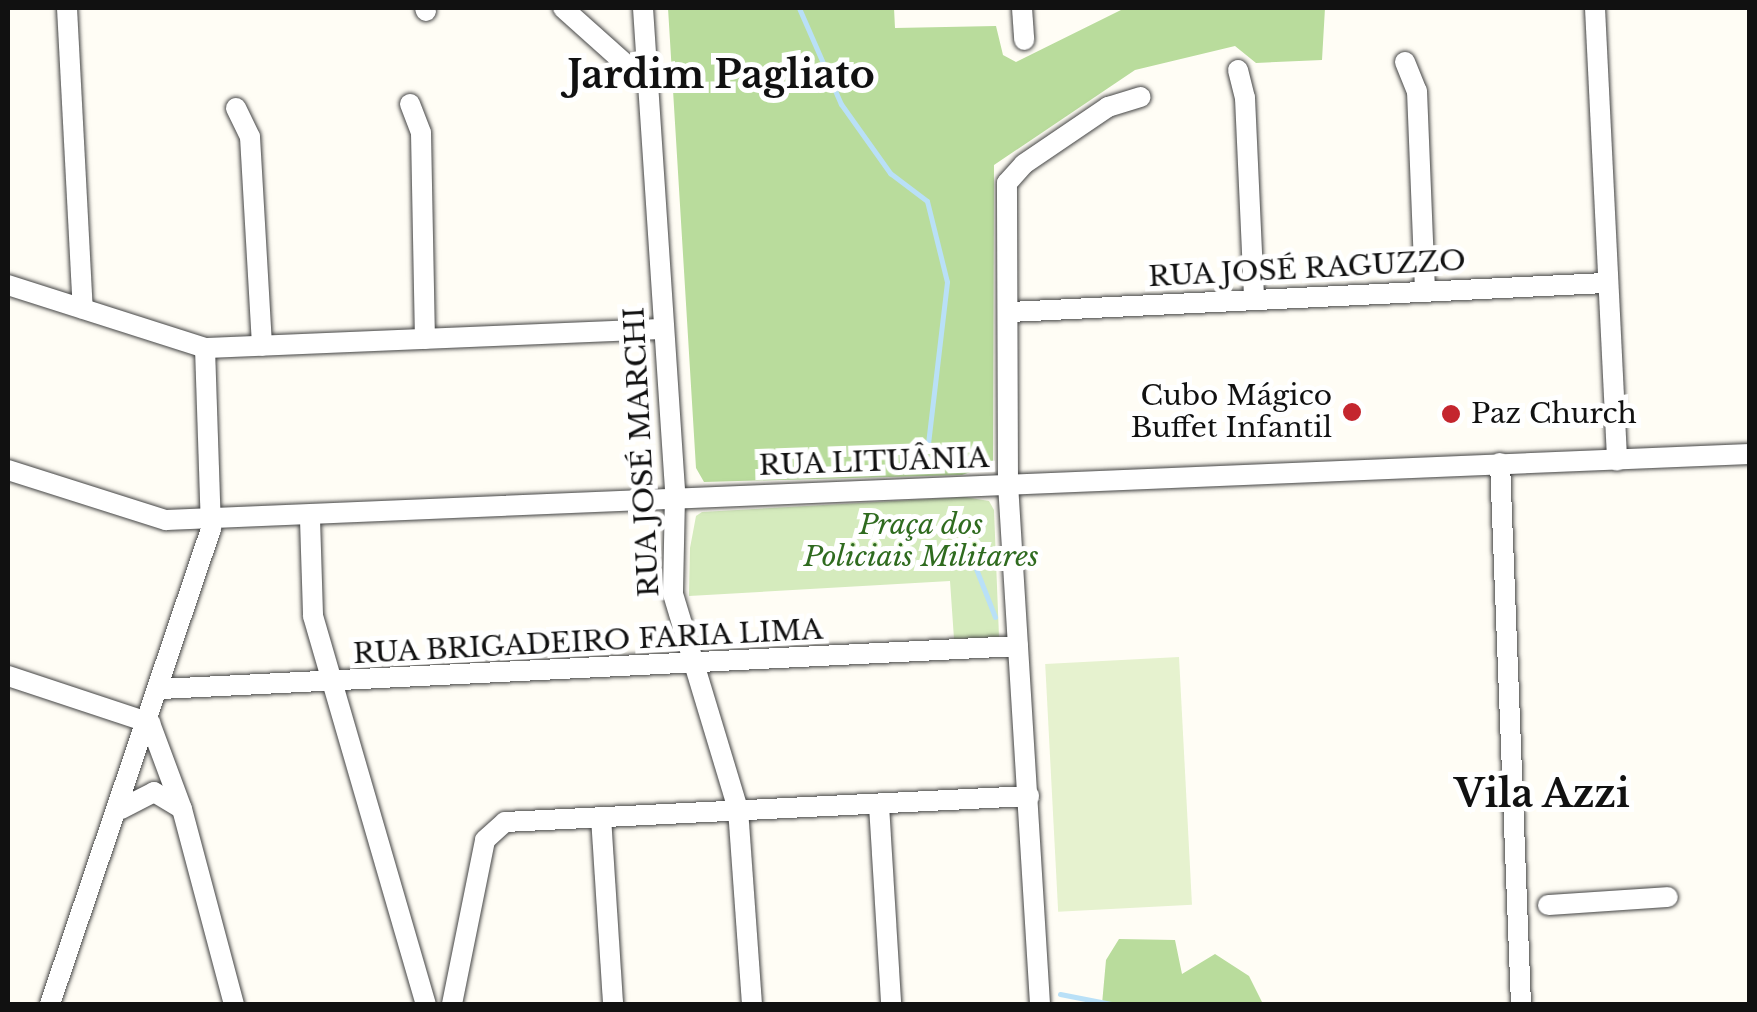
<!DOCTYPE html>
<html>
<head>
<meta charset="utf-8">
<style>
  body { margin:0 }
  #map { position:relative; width:1757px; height:1012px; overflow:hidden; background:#fffdf5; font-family:"Libre Baskerville",serif }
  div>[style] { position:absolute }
  .green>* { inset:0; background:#d5ebbd }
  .forest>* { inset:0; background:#b9dc9c }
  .pitch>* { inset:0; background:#e6f2cf; transform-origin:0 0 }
  .stream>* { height:5px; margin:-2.5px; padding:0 2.5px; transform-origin:2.5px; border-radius:2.5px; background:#b9e0f7 }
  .roads { filter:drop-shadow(0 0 2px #444) drop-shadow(0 0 2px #444) }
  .minor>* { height:20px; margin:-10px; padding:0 10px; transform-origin:10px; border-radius:10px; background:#fff }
  .dots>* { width:28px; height:28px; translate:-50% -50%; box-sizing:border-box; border:5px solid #fff; border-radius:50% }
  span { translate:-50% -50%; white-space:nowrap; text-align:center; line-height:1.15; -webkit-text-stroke:10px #fff; paint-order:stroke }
  .street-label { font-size:28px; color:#111 }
  .poi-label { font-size:28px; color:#111 }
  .right { translate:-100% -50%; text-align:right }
  .left { translate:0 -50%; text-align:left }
  .park-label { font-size:28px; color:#2f6b1f; font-style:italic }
  .district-label { font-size:38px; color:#111; font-weight:700 }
  .frame { position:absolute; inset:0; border:10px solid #111; pointer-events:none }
</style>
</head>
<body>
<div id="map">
  <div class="green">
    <i style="clip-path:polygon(965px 497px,989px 501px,994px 510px,999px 637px,954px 639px,950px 581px,689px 596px,690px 548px,696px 516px,702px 512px)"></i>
  </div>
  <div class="forest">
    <i style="clip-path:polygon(668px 8px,894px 8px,895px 28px,996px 26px,1003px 55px,1016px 62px,1125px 8px,1325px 8px,1322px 60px,1256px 63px,1235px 46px,1135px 70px,994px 165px,993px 464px,962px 475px,704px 482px,696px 468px)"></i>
    <i style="clip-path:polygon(1119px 939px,1175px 940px,1182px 974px,1215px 954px,1249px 976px,1263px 1004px,1102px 1004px,1106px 960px)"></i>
  </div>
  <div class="pitch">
    <i style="left:1179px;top:657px;width:248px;height:134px;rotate:87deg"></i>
  </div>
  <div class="stream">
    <i style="left:799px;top:8px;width:105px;rotate:66.4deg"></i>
    <i style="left:841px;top:104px;width:85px;rotate:54.6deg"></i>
    <i style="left:890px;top:173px;width:46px;rotate:37.1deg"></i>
    <i style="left:927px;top:201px;width:83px;rotate:76.1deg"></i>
    <i style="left:947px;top:282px;width:163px;rotate:96.7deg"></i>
    <i style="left:958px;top:523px;width:101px;rotate:68.5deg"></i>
    <i style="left:1060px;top:994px;width:52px;rotate:11.1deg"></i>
  </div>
  <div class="roads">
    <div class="minor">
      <i style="left:67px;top:8px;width:301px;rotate:87deg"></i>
      <i style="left:425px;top:8px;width:3px;rotate:72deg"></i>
      <i style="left:563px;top:8px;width:113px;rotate:41.8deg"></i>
      <i style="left:643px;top:8px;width:489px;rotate:86.2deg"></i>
      <i style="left:675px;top:496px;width:98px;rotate:91.2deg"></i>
      <i style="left:673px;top:594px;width:225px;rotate:73.2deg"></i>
      <i style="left:738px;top:809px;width:196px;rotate:85.9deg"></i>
      <i style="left:1022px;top:8px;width:32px;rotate:86deg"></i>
      <i style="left:1595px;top:8px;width:453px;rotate:87.2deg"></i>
      <i style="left:1405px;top:62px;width:31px;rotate:68deg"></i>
      <i style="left:1417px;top:91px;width:199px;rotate:87.7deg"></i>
      <i style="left:1238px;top:70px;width:29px;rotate:76deg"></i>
      <i style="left:1245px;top:98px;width:201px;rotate:87.4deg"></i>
      <i style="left:410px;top:104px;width:31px;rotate:69deg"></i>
      <i style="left:421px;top:133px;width:206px;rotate:88.9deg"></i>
      <i style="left:236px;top:108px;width:32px;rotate:64deg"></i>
      <i style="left:250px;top:137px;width:209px;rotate:86.7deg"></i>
      <i style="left:8px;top:285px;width:207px;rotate:17.7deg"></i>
      <i style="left:205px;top:348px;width:458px;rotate:-2.4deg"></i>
      <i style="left:1010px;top:312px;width:597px;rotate:-2.79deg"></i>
      <i style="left:1500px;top:463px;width:541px;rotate:87.78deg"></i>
      <i style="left:8px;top:470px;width:166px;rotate:17.6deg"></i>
      <i style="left:166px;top:520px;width:1585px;rotate:-2.39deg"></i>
      <i style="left:310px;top:519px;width:97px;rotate:88.2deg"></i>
      <i style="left:313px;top:616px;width:404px;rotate:73.8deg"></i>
      <i style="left:8px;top:676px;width:150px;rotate:18.3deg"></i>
      <i style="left:150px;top:723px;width:92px;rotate:69.6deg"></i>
      <i style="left:182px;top:809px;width:202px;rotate:75.1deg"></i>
      <i style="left:161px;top:689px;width:858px;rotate:-2.87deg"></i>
      <i style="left:879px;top:805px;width:199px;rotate:86.5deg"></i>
      <i style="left:121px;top:809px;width:37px;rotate:-27deg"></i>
      <i style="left:154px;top:792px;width:31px;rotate:31deg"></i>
      <i style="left:601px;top:817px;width:187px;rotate:86.3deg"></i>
      <i style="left:1548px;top:905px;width:120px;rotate:-3.8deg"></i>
      <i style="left:50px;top:1004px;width:502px;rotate:-71.28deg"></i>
      <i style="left:211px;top:529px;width:181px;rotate:-91.9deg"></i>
      <i style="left:452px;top:1004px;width:167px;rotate:-78.6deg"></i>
      <i style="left:485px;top:840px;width:27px;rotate:-42deg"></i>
      <i style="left:505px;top:822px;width:525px;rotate:-2.84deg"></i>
      <i style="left:1040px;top:1004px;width:521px;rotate:-93.52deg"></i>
      <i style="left:1008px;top:484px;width:301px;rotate:-90.2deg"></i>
      <i style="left:1007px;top:183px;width:25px;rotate:-48deg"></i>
      <i style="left:1024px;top:164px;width:102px;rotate:-34.2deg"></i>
      <i style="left:1108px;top:107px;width:34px;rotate:-17deg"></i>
    </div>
  </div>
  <div class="dots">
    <i style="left:1352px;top:412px;background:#c4262e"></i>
    <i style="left:1451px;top:414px;background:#c4262e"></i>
  </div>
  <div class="street-label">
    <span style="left:1307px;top:269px;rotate:-3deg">RUA JOSÉ RAGUZZO</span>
    <span style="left:642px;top:452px;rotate:-93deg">RUA JOSÉ MARCHI</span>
    <span style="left:874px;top:462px;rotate:-2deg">RUA LITUÂNIA</span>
    <span style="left:588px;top:642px;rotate:-3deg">RUA BRIGADEIRO FARIA LIMA</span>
  </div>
  <div class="poi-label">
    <span class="right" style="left:1332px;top:412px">Cubo Mágico<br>Buffet Infantil</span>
    <span class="left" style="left:1471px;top:414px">Paz Church</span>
  </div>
  <div class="park-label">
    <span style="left:921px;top:541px">Praça dos<br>Policiais Militares</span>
  </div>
  <div class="district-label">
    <span style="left:721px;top:75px">Jardim Pagliato</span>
    <span style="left:1542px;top:794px">Vila Azzi</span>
  </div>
  <div class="frame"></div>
</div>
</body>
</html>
